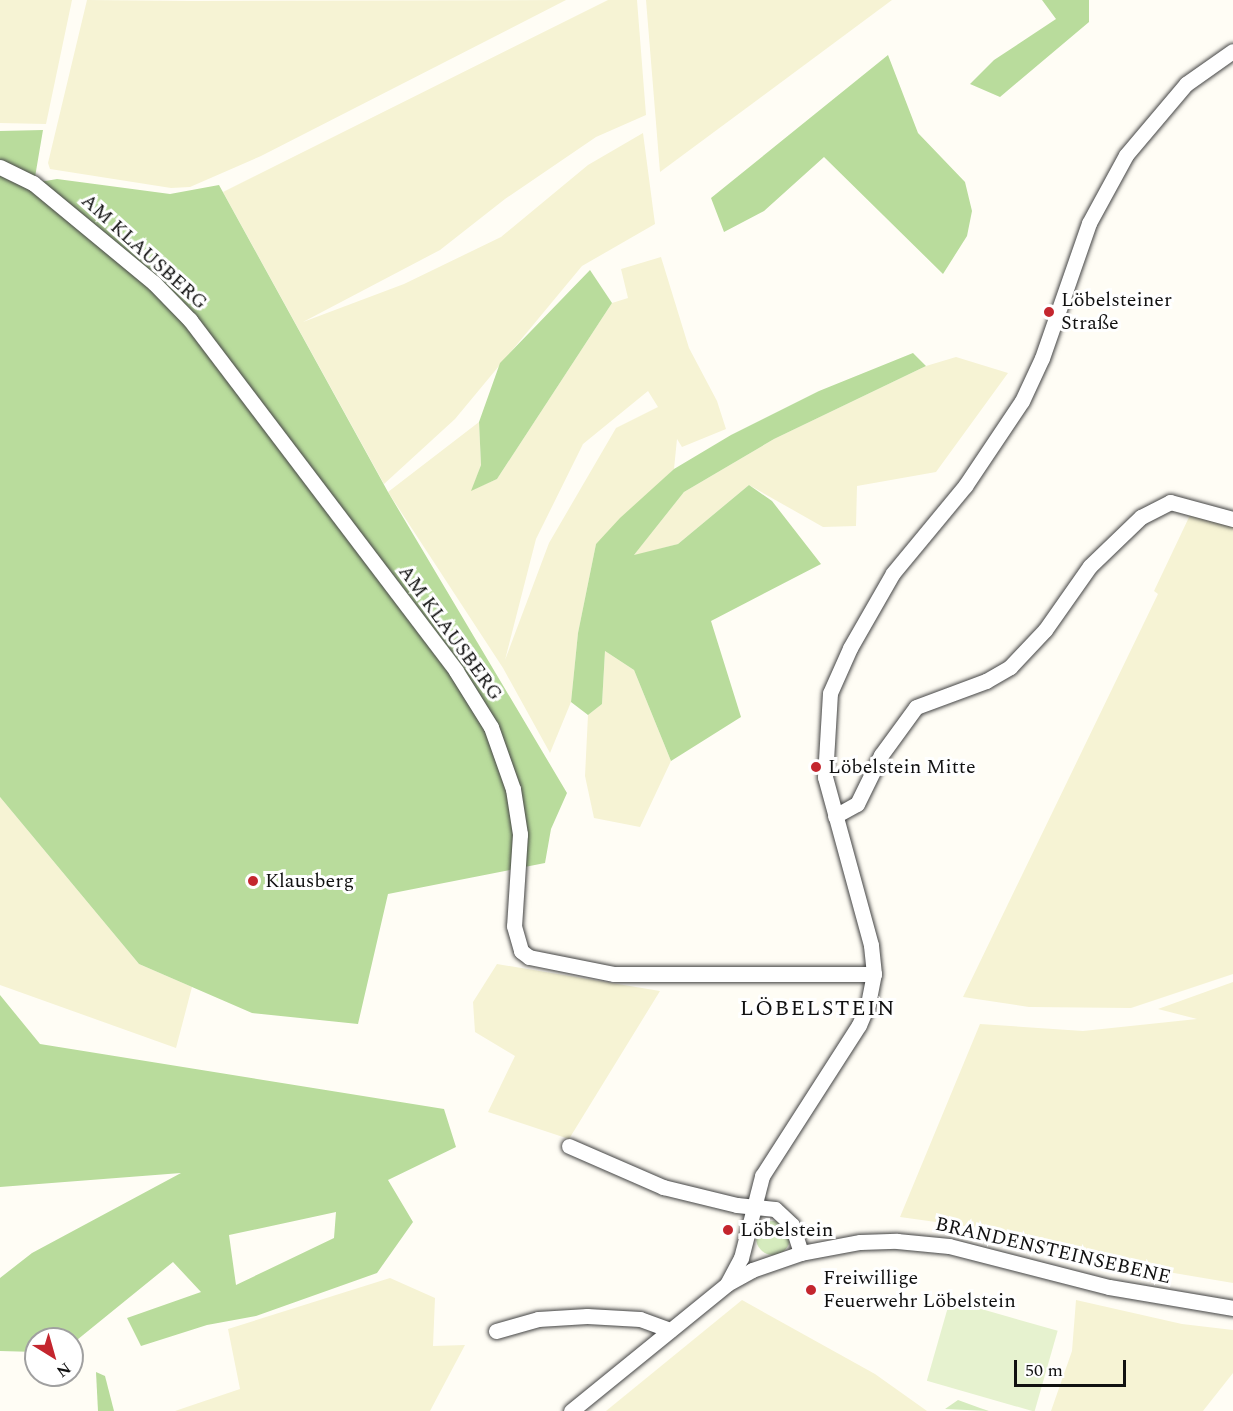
<!DOCTYPE html>
<html>
<head>
<meta charset="utf-8">
<style>
  body { margin:0 }
  #map { position:relative; width:1233px; height:1411px; overflow:hidden; background:#fffdf5; font-family:Spectral,serif }
  div>[style] { position:absolute }
  .farmland>* { inset:0; background:#f6f3d4 }
  .green>* { inset:0; background:#d5ebbd }
  .round { border-radius:50% }
  .forest>* { inset:0; background:#b9dc9c }
  .pitch>* { inset:0; background:#e6f2cf; transform-origin:0 0 }
  .roads { filter:drop-shadow(0 0 2px #444) drop-shadow(0 0 2px #444) }
  .minor>* { height:15px; margin:-7.5px; padding:0 7.5px; transform-origin:7.5px; border-radius:7.5px; background:#fff }
  .dots>* { width:16px; height:16px; translate:-50% -50%; box-sizing:border-box; border:3px solid #fff; border-radius:50% }
  span { translate:-50% -50%; white-space:nowrap; text-align:center; line-height:1.15; -webkit-text-stroke:6px #fff; paint-order:stroke }
  .street-label { font-size:20px; color:#111 }
  .poi-label { font-size:20px; color:#111 }
  .left { translate:0 -50%; text-align:left }
  .quarter-label { font-size:22px; color:#111; letter-spacing:1.5px }
  .north { position:absolute; left:24px; top:1327px; width:60px; height:60px; box-sizing:border-box; background:#fff; border:2px solid #a0a0a0; border-radius:50%; rotate:143deg; font-size:16px; font-weight:700; line-height:24px; text-align:center; color:#111 }
  .north::after { content:''; display:block; margin:auto; width:21px; height:27px; background:#c4262e; clip-path:polygon(50% 0,100% 100%,50% 72%,0 100%) }
  .scale { position:absolute; left:1014px; top:1360px; width:112px; height:27px; box-sizing:border-box; border:3px solid #111; border-top:0; padding-left:8px; font-size:18px; line-height:21px; white-space:nowrap; color:#111; -webkit-text-stroke:4px #fff; paint-order:stroke }
</style>
</head>
<body>
<div id="map">
  <div class="farmland">
    <i style="clip-path:polygon(0 0,72px 0,46px 124px,0 123px)"></i>
    <i style="clip-path:polygon(87px 0,193px 1px,566px 0,261px 156px,190px 187px,171px 188px,50px 169px,48px 163px)"></i>
    <i style="clip-path:polygon(608px 0,637px 0,646px 115px,596px 137px,505px 199px,440px 250px,303px 322px,404px 284px,501px 237px,588px 165px,643px 133px,655px 224px,582px 266px,455px 419px,384px 484px,223px 192px)"></i>
    <i style="clip-path:polygon(646px 0,892px 0,660px 172px)"></i>
    <i style="clip-path:polygon(evenodd,661px 257px,689px 348px,717px 401px,726px 429px,682px 447px,677px 439px,674px 469px,596px 544px,578px 633px,571px 702px,550px 753px,503px 668px,388px 492px,479px 422px,481px 465px,472px 490px,497px 479px,612px 303px,628px 298px,621px 269px,661px 257px,648px 391px,658px 407px,616px 428px,549px 543px,505px 660px,536px 539px,583px 444px,648px 391px)"></i>
    <i style="clip-path:polygon(956px 357px,1008px 373px,936px 472px,857px 486px,856px 526px,823px 527px,749px 485px,678px 544px,633px 556px,684px 492px,774px 439px,926px 366px)"></i>
    <i style="clip-path:polygon(1191px 513px,1233px 525px,1233px 974px,1131px 1008px,1029px 1007px,963px 997px,1158px 594px,1154px 591px)"></i>
    <i style="clip-path:polygon(605px 651px,634px 670px,671px 761px,640px 827px,594px 818px,585px 776px,588px 715px,602px 704px)"></i>
    <i style="clip-path:polygon(0 797px,139px 964px,192px 987px,176px 1048px,0 985px)"></i>
    <i style="clip-path:polygon(497px 964px,660px 991px,569px 1139px,488px 1112px,515px 1056px,475px 1032px,473px 1002px)"></i>
    <i style="clip-path:polygon(1233px 982px,1233px 1283px,1097px 1260px,986px 1229px,900px 1217px,980px 1024px,1083px 1031px,1197px 1019px,1158px 1009px)"></i>
    <i style="clip-path:polygon(390px 1278px,435px 1298px,433px 1346px,465px 1345px,430px 1411px,175px 1411px,240px 1389px,228px 1329px)"></i>
    <i style="clip-path:polygon(742px 1300px,875px 1374px,927px 1411px,606px 1411px)"></i>
    <i style="clip-path:polygon(1076px 1300px,1182px 1324px,1233px 1330px,1233px 1373px,1203px 1411px,1051px 1411px,1072px 1351px)"></i>
  </div>
  <div class="green">
    <i class="round" style="left:756px;top:1221px;width:34px;height:34px"></i>
    <i style="clip-path:polygon(958px 1400px,980px 1408px,989px 1411px,945px 1409px)"></i>
  </div>
  <div class="forest">
    <i style="clip-path:polygon(1042px 0,1089px 0,1089px 22px,1000px 97px,970px 84px,994px 60px,1056px 19px)"></i>
    <i style="clip-path:polygon(888px 55px,918px 133px,965px 182px,972px 211px,967px 236px,943px 274px,824px 157px,764px 211px,724px 232px,711px 198px)"></i>
    <i style="clip-path:polygon(43px 130px,34px 183px,57px 179px,170px 194px,219px 185px,388px 492px,567px 793px,551px 829px,545px 863px,388px 894px,358px 1024px,252px 1013px,139px 964px,0 797px,0 131px)"></i>
    <i style="clip-path:polygon(590px 270px,612px 303px,497px 479px,471px 491px,481px 465px,479px 422px,500px 363px)"></i>
    <i style="clip-path:polygon(913px 353px,926px 366px,774px 439px,684px 492px,634px 555px,678px 544px,749px 485px,772px 501px,821px 564px,711px 621px,741px 717px,671px 761px,634px 670px,605px 651px,602px 704px,588px 715px,571px 702px,578px 633px,596px 544px,620px 518px,674px 469px,731px 435px,819px 391px)"></i>
    <i style="clip-path:polygon(evenodd,0 995px,40px 1044px,444px 1109px,456px 1147px,388px 1180px,413px 1222px,377px 1273px,256px 1316px,207px 1325px,141px 1346px,127px 1318px,201px 1292px,173px 1262px,72px 1344px,72px 1339px,36px 1339px,36px 1352px,0 1351px,0 1278px,32px 1253px,181px 1173px,0 1187px,0 995px,336px 1212px,334px 1238px,236px 1285px,229px 1235px,336px 1212px)"></i>
    <i style="clip-path:polygon(96px 1372px,105px 1376px,114px 1411px,98px 1411px)"></i>
  </div>
  <div class="pitch">
    <i style="left:950px;top:1300px;width:112px;height:84px;rotate:16deg"></i>
  </div>
  <div class="roads">
    <div class="minor">
      <i style="left:0;top:167px;width:37px;rotate:26deg"></i>
      <i style="left:33px;top:183px;width:157px;rotate:39.6deg"></i>
      <i style="left:154px;top:283px;width:52px;rotate:45.8deg"></i>
      <i style="left:190px;top:320px;width:440px;rotate:52.8deg"></i>
      <i style="left:456px;top:671px;width:66px;rotate:58deg"></i>
      <i style="left:491px;top:727px;width:66px;rotate:70.5deg"></i>
      <i style="left:513px;top:789px;width:46px;rotate:81.2deg"></i>
      <i style="left:520px;top:834px;width:92px;rotate:93.7deg"></i>
      <i style="left:514px;top:926px;width:26px;rotate:74deg"></i>
      <i style="left:521px;top:951px;width:10px;rotate:37deg"></i>
      <i style="left:529px;top:957px;width:87px;rotate:11.3deg"></i>
      <i style="left:614px;top:974px;width:260px"></i>
      <i style="left:835px;top:816px;width:25px;rotate:-29deg"></i>
      <i style="left:857px;top:804px;width:55px;rotate:-63.9deg"></i>
      <i style="left:881px;top:755px;width:59px;rotate:-53.9deg"></i>
      <i style="left:916px;top:707px;width:75px;rotate:-20.4deg"></i>
      <i style="left:986px;top:681px;width:28px;rotate:-30deg"></i>
      <i style="left:1010px;top:667px;width:51px;rotate:-46.6deg"></i>
      <i style="left:1045px;top:630px;width:78px;rotate:-54.9deg"></i>
      <i style="left:1090px;top:566px;width:71px;rotate:-43.9deg"></i>
      <i style="left:1141px;top:517px;width:33px;rotate:-27deg"></i>
      <i style="left:1170px;top:502px;width:65px;rotate:15.1deg"></i>
      <i style="left:569px;top:1146px;width:103px;rotate:23.6deg"></i>
      <i style="left:663px;top:1187px;width:76px;rotate:13.7deg"></i>
      <i style="left:737px;top:1205px;width:38px;rotate:6deg"></i>
      <i style="left:775px;top:1209px;width:23px;rotate:43deg"></i>
      <i style="left:792px;top:1225px;width:29px;rotate:72deg"></i>
      <i style="left:727px;top:1284px;width:29px;rotate:-29deg"></i>
      <i style="left:752px;top:1270px;width:52px;rotate:-19.1deg"></i>
      <i style="left:801px;top:1253px;width:60px;rotate:-10.6deg"></i>
      <i style="left:860px;top:1242px;width:37px;rotate:-2deg"></i>
      <i style="left:897px;top:1241px;width:52px;rotate:5.5deg"></i>
      <i style="left:949px;top:1246px;width:165px;rotate:14.4deg"></i>
      <i style="left:1109px;top:1287px;width:126px;rotate:9.6deg"></i>
      <i style="left:496px;top:1331px;width:44px;rotate:-15.9deg"></i>
      <i style="left:538px;top:1319px;width:49px;rotate:-3.5deg"></i>
      <i style="left:587px;top:1316px;width:53px;rotate:3.2deg"></i>
      <i style="left:640px;top:1319px;width:32px;rotate:20deg"></i>
      <i style="left:571px;top:1411px;width:201px;rotate:-39.1deg"></i>
      <i style="left:727px;top:1284px;width:30px;rotate:-62deg"></i>
      <i style="left:741px;top:1258px;width:85px;rotate:-75.6deg"></i>
      <i style="left:762px;top:1176px;width:179px;rotate:-57.3deg"></i>
      <i style="left:859px;top:1025px;width:23px;rotate:-67deg"></i>
      <i style="left:868px;top:1004px;width:31px;rotate:-79deg"></i>
      <i style="left:874px;top:974px;width:29px;rotate:-96deg"></i>
      <i style="left:871px;top:945px;width:174px;rotate:-105.3deg"></i>
      <i style="left:825px;top:777px;width:84px;rotate:-86.6deg"></i>
      <i style="left:830px;top:693px;width:49px;rotate:-66deg"></i>
      <i style="left:850px;top:648px;width:86px;rotate:-60.2deg"></i>
      <i style="left:893px;top:573px;width:113px;rotate:-50.4deg"></i>
      <i style="left:965px;top:486px;width:102px;rotate:-56.2deg"></i>
      <i style="left:1022px;top:401px;width:47px;rotate:-65.1deg"></i>
      <i style="left:1042px;top:358px;width:143px;rotate:-70.8deg"></i>
      <i style="left:1089px;top:223px;width:77px;rotate:-61.4deg"></i>
      <i style="left:1126px;top:155px;width:93px;rotate:-49.8deg"></i>
      <i style="left:1186px;top:84px;width:57px;rotate:-35.1deg"></i>
    </div>
  </div>
  <div class="dots">
    <i style="left:1049px;top:312px;background:#c4262e"></i>
    <i style="left:816px;top:767px;background:#c4262e"></i>
    <i style="left:253px;top:881px;background:#c4262e"></i>
    <i style="left:728px;top:1230px;background:#c4262e"></i>
    <i style="left:811px;top:1290px;background:#c4262e"></i>
  </div>
  <div class="street-label">
    <span style="left:144px;top:252px;rotate:42deg">AM KLAUSBERG</span>
    <span style="left:450px;top:633px;rotate:54deg">AM KLAUSBERG</span>
    <span style="left:1053px;top:1251px;rotate:13deg">BRANDENSTEINSEBENE</span>
  </div>
  <div class="poi-label">
    <span class="left" style="left:1061px;top:312px">Löbelsteiner<br>Straße</span>
    <span class="left" style="left:828px;top:767px">Löbelstein Mitte</span>
    <span class="left" style="left:265px;top:881px">Klausberg</span>
    <span class="left" style="left:740px;top:1230px">Löbelstein</span>
    <span class="left" style="left:823px;top:1290px">Freiwillige<br>Feuerwehr Löbelstein</span>
  </div>
  <div class="quarter-label">
    <span style="left:818px;top:1009px">LÖBELSTEIN</span>
  </div>
  <div class="north">N</div>
  <div class="scale">50 m</div>
</div>
</body>
</html>
